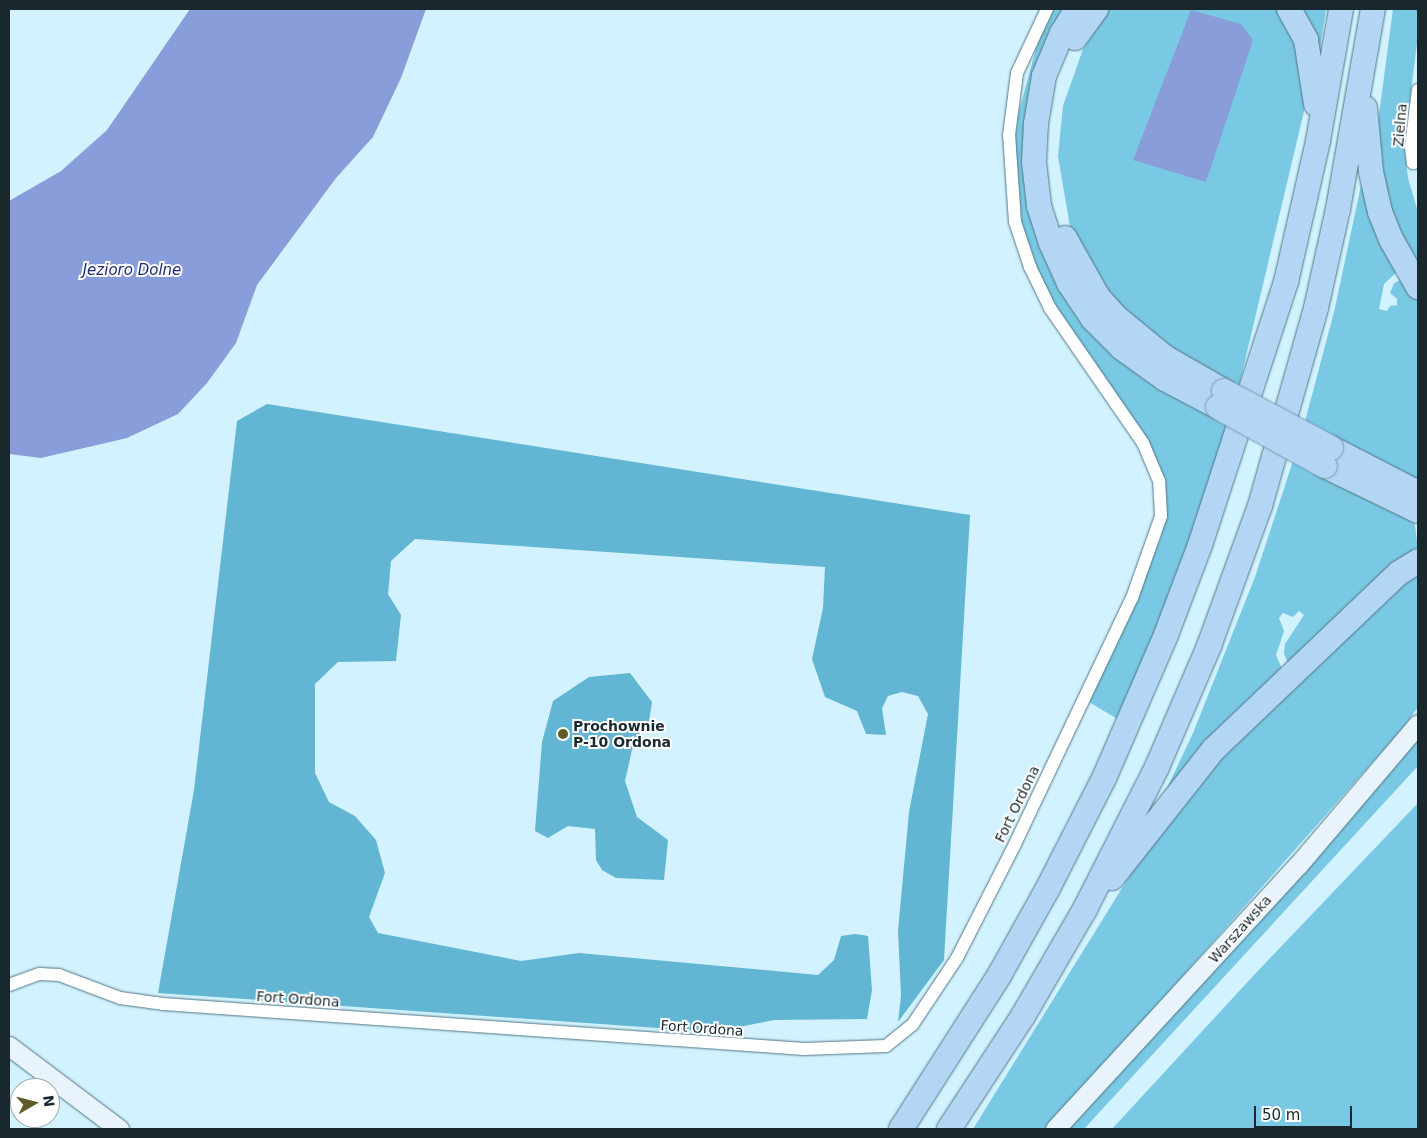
<!DOCTYPE html>
<html>
<head>
<meta charset="utf-8">
<style>
  body { margin:0 }
  #map { position:relative; width:1427px; height:1138px; overflow:hidden; background:#d1f2fe; font-family:"DejaVu Sans",sans-serif }
  div>[style] { position:absolute }
  .green>* { inset:0; background:#7ac9e4 }
  .forest>* { inset:0; background:#62b6d3 }
  .water>* { inset:0; background:#889dd9 }
  .roads { filter:drop-shadow(0 0 1px #517683) drop-shadow(0 0 1px #517683) }
  .street>* { height:12px; margin:-6px; padding:0 6px; transform-origin:6px; border-radius:6px; background:#fff }
  .secondary>* { height:19px; margin:-9.5px; padding:0 9.5px; transform-origin:9.5px; border-radius:9.5px; background:#e8f3fc }
  .highway>* { height:24px; margin:-12px; padding:0 12px; transform-origin:12px; border-radius:12px; background:#b4d6f5 }
  .bridges { filter:drop-shadow(0 0 1px #7d99af) drop-shadow(0 0 1px #7d99af) }
  .highway-bridge>* { height:24px; margin:-12px; padding:0 12px; transform-origin:12px; border-radius:12px; background:#b4d6f5 }
  .dots>* { width:14px; height:14px; translate:-50% -50%; box-sizing:border-box; border:2px solid #fff; border-radius:50% }
  span { translate:-50% -50%; white-space:nowrap; text-align:center; line-height:1.15; -webkit-text-stroke:4px #fff; paint-order:stroke }
  .street-label { font-size:14px; color:#18282d }
  .poi-label { font-size:14px; color:#18282d; font-weight:700 }
  .left { translate:0 -50%; text-align:left }
  .water-label { font-size:15px; color:#1d2c72; font-style:italic }
  .frame { position:absolute; inset:0; border:10px solid #18282d; pointer-events:none }
  .north { position:absolute; left:10px; top:1078px; width:50px; height:50px; box-sizing:border-box; background:#fff; border:1px solid #a3a9ab; border-radius:50%; rotate:82deg; font-size:14px; font-weight:700; line-height:20px; text-align:center; color:#18282d }
  .north::after { content:''; display:block; margin:auto; width:18px; height:22px; background:#5f5a26; clip-path:polygon(50% 0,100% 100%,50% 72%,0 100%) }
  .scale { position:absolute; left:1254px; top:1106px; width:98px; height:22px; box-sizing:border-box; border:2px solid #18282d; border-top:0; padding-left:6px; font-size:15px; line-height:18px; white-space:nowrap; color:#18282d; -webkit-text-stroke:4px #fff; paint-order:stroke }
</style>
</head>
<body>
<div id="map">
  <div class="green">
    <i style="clip-path:polygon(1053px 9px,1068px 9px,1056px 29px,1038px 228px,1229px 419px,1190px 545px,1119px 720px,1089px 702px,1129px 618px,1161px 537px,1165px 511px,1162px 478px,1056px 309px,1043px 284px,1022px 223px,1015px 143px,1018px 115px,1038px 41px)"></i>
    <i style="clip-path:polygon(1109px 9px,1281px 9px,1296px 35px,1305px 107px,1238px 390px,1174px 354px,1123px 313px,1078px 248px,1070px 227px,1058px 156px,1063px 106px,1083px 49px)"></i>
    <i style="clip-path:polygon(1299px 9px,1326px 9px,1319px 55px)"></i>
    <i style="clip-path:polygon(1393px 9px,1418px 9px,1418px 36px,1404px 146px,1408px 178px,1418px 212px,1418px 273px,1384px 201px,1377px 130px)"></i>
    <i style="clip-path:polygon(1363px 176px,1398px 271px,1384px 284px,1379px 309px,1387px 311px,1390px 306px,1397px 305px,1397px 299px,1390px 293px,1394px 283px,1403px 279px,1409px 282px,1418px 299px,1418px 484px,1304px 425px,1334px 312px)"></i>
    <i style="clip-path:polygon(1295px 455px,1414px 518px,1418px 548px,1394px 565px,1288px 663px,1284px 654px,1285px 644px,1304px 615px,1299px 611px,1293px 617px,1283px 613px,1279px 618px,1284px 631px,1276px 655px,1283px 671px,1159px 805px,1193px 733px,1255px 577px)"></i>
    <i style="clip-path:polygon(1418px 570px,1418px 707px,1403px 728px,1047px 1129px,973px 1129px,1153px 838px,1218px 755px)"></i>
    <i style="clip-path:polygon(1418px 732px,1418px 766px,1084px 1129px,1066px 1129px)"></i>
    <i style="clip-path:polygon(1418px 803px,1418px 1129px,1112px 1129px,1254px 975px)"></i>
  </div>
  <div class="forest">
    <i style="clip-path:polygon(267px 404px,970px 515px,944px 960px,898px 1022px,901px 996px,898px 931px,909px 812px,928px 714px,918px 696px,902px 692px,888px 696px,882px 708px,886px 735px,866px 734px,857px 711px,825px 697px,812px 659px,823px 608px,825px 567px,415px 539px,391px 561px,388px 594px,401px 615px,396px 661px,338px 662px,315px 684px,315px 773px,329px 802px,355px 816px,376px 840px,385px 873px,369px 917px,378px 933px,521px 961px,579px 953px,818px 975px,834px 960px,841px 936px,855px 934px,868px 936px,872px 990px,867px 1019px,774px 1020px,714px 1032px,158px 993px,194px 790px,237px 421px)"></i>
    <i style="clip-path:polygon(630px 673px,652px 702px,649px 722px,634px 741px,625px 781px,637px 817px,668px 840px,664px 880px,616px 878px,602px 870px,596px 860px,595px 829px,568px 826px,548px 838px,535px 831px,542px 742px,553px 701px,589px 677px)"></i>
  </div>
  <div class="water">
    <i style="clip-path:polygon(190px 9px,426px 9px,401px 78px,373px 137px,336px 178px,257px 285px,236px 343px,207px 383px,178px 414px,127px 438px,41px 458px,9px 454px,9px 201px,61px 171px,107px 130px)"></i>
    <i style="clip-path:polygon(1191px 10px,1241px 24px,1253px 40px,1206px 182px,1133px 160px)"></i>
  </div>
  <div class="roads">
    <div class="street">
      <i style="left:1418px;top:90px;width:57px;rotate:97deg"></i>
      <i style="left:1411px;top:147px;width:16px;rotate:83deg"></i>
      <i style="left:1413px;top:163px;width:5px;rotate:-11deg"></i>
      <i style="left:9px;top:985px;width:33px;rotate:-20deg"></i>
      <i style="left:40px;top:974px;width:19px;rotate:3deg"></i>
      <i style="left:59px;top:975px;width:65px;rotate:20.7deg"></i>
      <i style="left:120px;top:998px;width:43px;rotate:7.9deg"></i>
      <i style="left:163px;top:1004px;width:643px;rotate:4.02deg"></i>
      <i style="left:804px;top:1049px;width:82px;rotate:-2.1deg"></i>
      <i style="left:886px;top:1046px;width:35px;rotate:-39deg"></i>
      <i style="left:913px;top:1024px;width:79px;rotate:-56.3deg"></i>
      <i style="left:957px;top:958px;width:128px;rotate:-63deg"></i>
      <i style="left:1015px;top:844px;width:272px;rotate:-64.6deg"></i>
      <i style="left:1132px;top:598px;width:87px;rotate:-70.5deg"></i>
      <i style="left:1161px;top:516px;width:35px;rotate:-93deg"></i>
      <i style="left:1159px;top:481px;width:41px;rotate:-112.8deg"></i>
      <i style="left:1143px;top:443px;width:164px;rotate:-124.6deg"></i>
      <i style="left:1050px;top:308px;width:46px;rotate:-116deg"></i>
      <i style="left:1030px;top:267px;width:47px;rotate:-108.4deg"></i>
      <i style="left:1015px;top:222px;width:87px;rotate:-93.9deg"></i>
      <i style="left:1009px;top:135px;width:63px;rotate:-82.6deg"></i>
      <i style="left:1017px;top:73px;width:71px;rotate:-64.9deg"></i>
    </div>
    <div class="secondary">
      <i style="left:9px;top:1046px;width:138px;rotate:37deg"></i>
      <i style="left:1055px;top:1129px;width:359px;rotate:-47.4deg"></i>
      <i style="left:1298px;top:865px;width:185px;rotate:-49.6deg"></i>
    </div>
    <div class="highway">
      <i style="left:1077px;top:9px;width:28px;rotate:122deg"></i>
      <i style="left:1062px;top:33px;width:47px;rotate:112.7deg"></i>
      <i style="left:1044px;top:76px;width:49px;rotate:99.5deg"></i>
      <i style="left:1036px;top:124px;width:38px;rotate:93deg"></i>
      <i style="left:1034px;top:162px;width:44px;rotate:83.5deg"></i>
      <i style="left:1039px;top:206px;width:39px;rotate:72deg"></i>
      <i style="left:1051px;top:243px;width:44px;rotate:65.8deg"></i>
      <i style="left:1069px;top:283px;width:43px;rotate:56.3deg"></i>
      <i style="left:1093px;top:319px;width:41px;rotate:45deg"></i>
      <i style="left:1122px;top:348px;width:53px;rotate:35.8deg"></i>
      <i style="left:1165px;top:379px;width:60px;rotate:27.8deg"></i>
      <i style="left:1289px;top:9px;width:35px;rotate:61deg"></i>
      <i style="left:1306px;top:40px;width:65px;rotate:81.1deg"></i>
      <i style="left:1075px;top:38px;width:36px;rotate:-54deg"></i>
      <i style="left:1365px;top:108px;width:64px;rotate:84.6deg"></i>
      <i style="left:1371px;top:172px;width:41px;rotate:77.3deg"></i>
      <i style="left:1380px;top:212px;width:31px;rotate:68deg"></i>
      <i style="left:1392px;top:241px;width:53px;rotate:60.5deg"></i>
      <i style="left:1065px;top:238px;width:68px;rotate:60.8deg"></i>
      <i style="left:1098px;top:297px;width:27px;rotate:48deg"></i>
      <i style="left:1116px;top:317px;width:65px;rotate:39.4deg"></i>
      <i style="left:1166px;top:358px;width:67px;rotate:29.6deg"></i>
      <i style="left:1331px;top:448px;width:98px;rotate:27.3deg"></i>
      <i style="left:1325px;top:466px;width:103px;rotate:25.8deg"></i>
      <i style="left:1112px;top:878px;width:164px;rotate:-51.7deg"></i>
      <i style="left:1214px;top:749px;width:255px;rotate:-43.6deg"></i>
      <i style="left:1399px;top:573px;width:22px;rotate:-32deg"></i>
      <i style="left:901px;top:1129px;width:184px;rotate:-57.4deg"></i>
      <i style="left:1000px;top:974px;width:96px;rotate:-60.8deg"></i>
      <i style="left:1047px;top:890px;width:128px;rotate:-63deg"></i>
      <i style="left:1105px;top:776px;width:154px;rotate:-66.6deg"></i>
      <i style="left:1166px;top:635px;width:96px;rotate:-69.3deg"></i>
      <i style="left:1200px;top:545px;width:277px;rotate:-71.9deg"></i>
      <i style="left:1286px;top:282px;width:145px;rotate:-77.2deg"></i>
      <i style="left:1318px;top:141px;width:134px;rotate:-80.1deg"></i>
      <i style="left:949px;top:1129px;width:135px;rotate:-56.8deg"></i>
      <i style="left:1023px;top:1016px;width:124px;rotate:-59.9deg"></i>
      <i style="left:1085px;top:909px;width:159px;rotate:-63.1deg"></i>
      <i style="left:1157px;top:767px;width:132px;rotate:-66.7deg"></i>
      <i style="left:1209px;top:646px;width:149px;rotate:-70deg"></i>
      <i style="left:1260px;top:506px;width:206px;rotate:-74.2deg"></i>
      <i style="left:1316px;top:308px;width:101px;rotate:-77.5deg"></i>
      <i style="left:1338px;top:209px;width:203px;rotate:-80.1deg"></i>
    </div>
  </div>
  <div class="bridges">
    <div class="highway-bridge">
      <i style="left:1224px;top:391px;width:121px;rotate:28deg"></i>
      <i style="left:1218px;top:407px;width:122px;rotate:28.9deg"></i>
    </div>
  </div>
  <div class="dots">
    <i style="left:563px;top:734px;background:#5f5a26"></i>
  </div>
  <div class="street-label">
    <span style="left:1400px;top:125px;rotate:-85deg">Zielna</span>
    <span style="left:1017px;top:804px;rotate:-64deg">Fort Ordona</span>
    <span style="left:1240px;top:929px;rotate:-48deg">Warszawska</span>
    <span style="left:298px;top:999px;rotate:4deg">Fort Ordona</span>
    <span style="left:702px;top:1028px;rotate:4deg">Fort Ordona</span>
  </div>
  <div class="poi-label">
    <span class="left" style="left:573px;top:734px">Prochownie<br>P-10 Ordona</span>
  </div>
  <div class="water-label">
    <span style="left:132px;top:271px">Jezioro Dolne</span>
  </div>
  <div class="frame"></div>
  <div class="north">N</div>
  <div class="scale">50 m</div>
</div>
</body>
</html>
